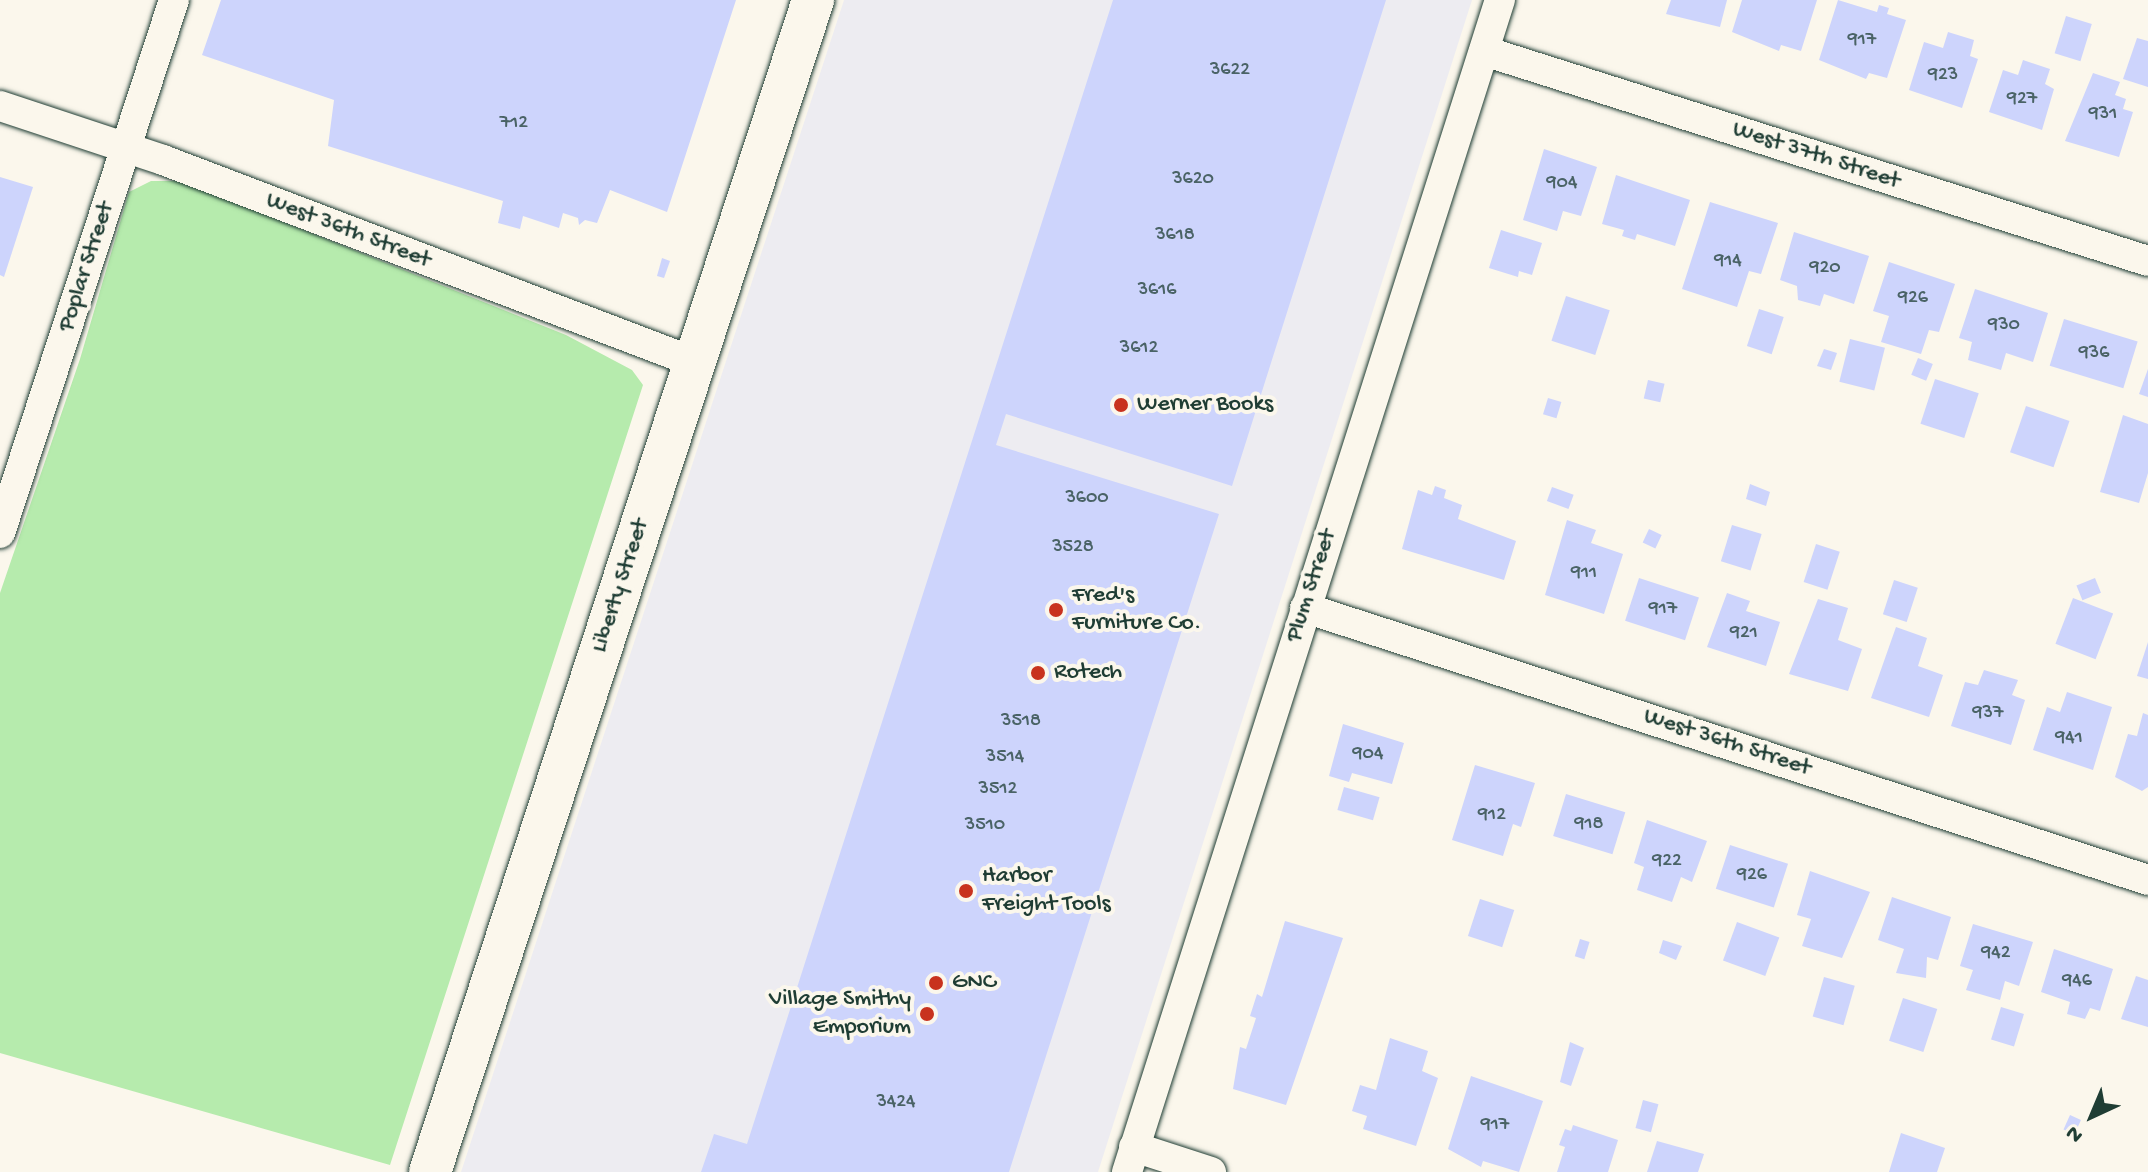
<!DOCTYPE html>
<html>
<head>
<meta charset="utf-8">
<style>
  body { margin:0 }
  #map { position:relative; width:2148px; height:1172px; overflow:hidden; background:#fbf7ec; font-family:"Gochi Hand",sans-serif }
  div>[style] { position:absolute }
  .built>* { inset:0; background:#edecf1 }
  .green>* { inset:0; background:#b6ebad }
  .building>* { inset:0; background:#cdd4fc; transform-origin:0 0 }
  .roads { filter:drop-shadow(0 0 2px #1f3d34) drop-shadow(0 0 2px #1f3d34) }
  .street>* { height:30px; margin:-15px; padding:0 15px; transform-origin:15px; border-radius:15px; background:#fbf7ec }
  .secondary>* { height:42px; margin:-21px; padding:0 21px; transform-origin:21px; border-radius:21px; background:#fbf7ec }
  .dots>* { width:22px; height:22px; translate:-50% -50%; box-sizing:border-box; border:4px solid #fbf7ec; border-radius:50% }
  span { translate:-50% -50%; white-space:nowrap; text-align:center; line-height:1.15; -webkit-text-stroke:8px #fbf7ec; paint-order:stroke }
  .number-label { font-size:20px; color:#4a6366 }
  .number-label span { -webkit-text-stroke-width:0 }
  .street-label { font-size:24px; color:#1f3d34 }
  .poi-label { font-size:24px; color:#1f3d34 }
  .left { translate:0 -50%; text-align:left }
  .right { translate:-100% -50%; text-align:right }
  .north { position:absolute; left:2052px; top:1076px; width:80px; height:80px; -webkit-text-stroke:6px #fbf7ec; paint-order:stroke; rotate:224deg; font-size:22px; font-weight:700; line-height:32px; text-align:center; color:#1f3d34 }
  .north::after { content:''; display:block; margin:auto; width:28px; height:36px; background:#1f3d34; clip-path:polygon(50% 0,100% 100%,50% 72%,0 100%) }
</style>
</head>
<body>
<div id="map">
  <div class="built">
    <i style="clip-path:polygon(844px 0,1472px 0,1098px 1172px,461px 1172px)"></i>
  </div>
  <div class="green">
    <i style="clip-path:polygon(151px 181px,181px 181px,566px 335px,632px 370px,643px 385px,390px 1165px,0 1053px,0 593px,80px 359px,129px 192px)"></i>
  </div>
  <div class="building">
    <i style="clip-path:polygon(221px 0,736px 0,667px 212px,610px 190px,597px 223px,585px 220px,579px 225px,578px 218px,563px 213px,559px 228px,523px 216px,520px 229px,498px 223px,503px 201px,328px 146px,334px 100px,202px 55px)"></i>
    <i style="clip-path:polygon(1113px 0,1386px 0,1232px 486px,1006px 414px,996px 445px,1219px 514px,1009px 1172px,701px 1172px,714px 1134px,747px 1144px)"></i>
    <i style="clip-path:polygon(1671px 0,1727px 0,1720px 27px,1666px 14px)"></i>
    <i style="clip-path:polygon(1742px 0,1817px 0,1801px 51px,1781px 45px,1779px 51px,1732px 32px)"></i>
    <i style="clip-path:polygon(1838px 0,1877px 12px,1879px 5px,1889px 8px,1887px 14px,1906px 20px,1887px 78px,1869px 73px,1866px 79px,1819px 60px)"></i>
    <i style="left:2066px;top:16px;width:27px;height:39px;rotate:17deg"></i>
    <i style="clip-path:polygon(1948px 32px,1974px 40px,1970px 56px,1978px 59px,1962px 108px,1909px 90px,1924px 42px,1943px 48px)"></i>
    <i style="clip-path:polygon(2137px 38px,2148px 41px,2148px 87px,2123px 79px)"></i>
    <i style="clip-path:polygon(2023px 60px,2050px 69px,2045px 84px,2054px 89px,2042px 130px,1989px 112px,2003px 70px,2018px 75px)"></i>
    <i style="clip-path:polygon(2093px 73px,2120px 82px,2115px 95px,2126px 99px,2123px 109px,2133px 112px,2119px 157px,2065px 141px)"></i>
    <i style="clip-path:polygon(1544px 149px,1597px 167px,1581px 216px,1563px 211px,1557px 231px,1523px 220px)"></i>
    <i style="clip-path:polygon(1616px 175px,1690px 200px,1675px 246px,1637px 234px,1635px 240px,1622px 236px,1624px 230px,1602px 224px)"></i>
    <i style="clip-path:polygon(0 177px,33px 187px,4px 277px,0 275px)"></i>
    <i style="clip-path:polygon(1710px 202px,1778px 223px,1761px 274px,1749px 271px,1737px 307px,1682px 289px)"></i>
    <i style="clip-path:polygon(1501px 230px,1542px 243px,1532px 275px,1519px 271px,1518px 277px,1489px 268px)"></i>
    <i style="clip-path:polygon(1794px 232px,1869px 256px,1854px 304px,1824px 294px,1820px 306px,1798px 300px,1797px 286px,1780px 280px)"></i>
    <i style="clip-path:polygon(662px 258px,670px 261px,664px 278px,657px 276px)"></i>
    <i style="clip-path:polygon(1889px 262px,1955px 284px,1939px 332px,1929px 330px,1921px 354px,1881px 342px,1889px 316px,1873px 311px)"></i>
    <i style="clip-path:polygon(1975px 289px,2048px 313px,2033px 362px,2006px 353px,2001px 370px,1968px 360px,1972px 342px,1959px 338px)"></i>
    <i style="left:1566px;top:296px;width:46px;height:47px;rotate:18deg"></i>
    <i style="left:1759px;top:309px;width:26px;height:39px;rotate:18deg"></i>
    <i style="left:2064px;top:319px;width:77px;height:49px;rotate:17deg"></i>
    <i style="left:1850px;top:339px;width:36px;height:44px;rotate:14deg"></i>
    <i style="clip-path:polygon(1824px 349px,1837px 353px,1831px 370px,1817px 366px)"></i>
    <i style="left:1918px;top:358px;width:16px;height:18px;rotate:22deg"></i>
    <i style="clip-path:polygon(2148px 369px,2148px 397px,2139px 394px)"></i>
    <i style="left:1935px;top:379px;width:46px;height:47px;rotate:18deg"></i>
    <i style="left:1648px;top:380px;width:17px;height:19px;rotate:13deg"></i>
    <i style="left:1548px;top:398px;width:14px;height:17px;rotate:17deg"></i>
    <i style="left:2026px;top:406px;width:46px;height:49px;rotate:19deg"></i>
    <i style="clip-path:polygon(2123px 415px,2148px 424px,2148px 473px,2139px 503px,2100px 492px)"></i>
    <i style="clip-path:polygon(1750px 484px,1770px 492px,1766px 506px,1746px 499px)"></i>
    <i style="clip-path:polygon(1435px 486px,1446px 490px,1444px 498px,1462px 505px,1458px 519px,1516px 541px,1504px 580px,1402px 549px,1418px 490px,1432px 495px)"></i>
    <i style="left:1552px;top:487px;width:23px;height:15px;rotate:20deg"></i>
    <i style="clip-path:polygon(1567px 520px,1596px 530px,1591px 543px,1623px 554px,1604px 614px,1545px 595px)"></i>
    <i style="left:1732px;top:525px;width:31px;height:38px;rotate:17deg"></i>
    <i style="left:1649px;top:529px;width:14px;height:15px;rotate:25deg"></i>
    <i style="left:1816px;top:544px;width:25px;height:40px;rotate:18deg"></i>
    <i style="left:1639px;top:578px;width:63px;height:45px;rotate:18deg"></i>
    <i style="left:2095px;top:578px;width:16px;height:20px;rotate:68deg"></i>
    <i style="left:1894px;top:580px;width:25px;height:36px;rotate:18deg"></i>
    <i style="clip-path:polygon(1727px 593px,1750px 601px,1746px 611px,1780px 622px,1766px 666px,1707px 647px)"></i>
    <i style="left:2073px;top:598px;width:43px;height:49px;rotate:21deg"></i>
    <i style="clip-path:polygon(1818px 599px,1848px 608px,1838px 640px,1862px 649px,1848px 691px,1789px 674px)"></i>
    <i style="clip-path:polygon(1896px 627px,1927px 638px,1918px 666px,1943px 675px,1929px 717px,1871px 698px)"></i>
    <i style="clip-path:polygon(2148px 642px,2148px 679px,2137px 676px)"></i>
    <i style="clip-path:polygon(1984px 670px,2018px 680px,2012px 695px,2025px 700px,2011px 745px,1951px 726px,1965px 682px,1978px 685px)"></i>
    <i style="clip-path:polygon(2067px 692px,2112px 707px,2093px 770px,2033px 750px,2047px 707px,2060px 712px)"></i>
    <i style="clip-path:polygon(2143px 713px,2148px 715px,2148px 787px,2142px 791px,2115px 777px,2128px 734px,2137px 736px)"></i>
    <i style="clip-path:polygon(1343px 724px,1404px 743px,1392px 784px,1352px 773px,1349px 782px,1329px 776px)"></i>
    <i style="clip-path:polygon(1475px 765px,1535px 783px,1521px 827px,1513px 824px,1503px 856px,1452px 840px)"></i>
    <i style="left:1344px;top:787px;width:37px;height:24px;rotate:16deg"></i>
    <i style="left:1566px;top:794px;width:62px;height:44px;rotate:17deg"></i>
    <i style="clip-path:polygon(1647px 820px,1707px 841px,1692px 882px,1681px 877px,1672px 902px,1637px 890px,1644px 867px,1634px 863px)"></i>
    <i style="left:1730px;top:845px;width:61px;height:46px;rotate:18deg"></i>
    <i style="clip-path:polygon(1810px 871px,1870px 892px,1842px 958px,1802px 946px,1811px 919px,1797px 915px)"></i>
    <i style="clip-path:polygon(1892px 897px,1951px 917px,1938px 960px,1927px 957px,1926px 978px,1896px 973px,1904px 949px,1878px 940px)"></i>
    <i style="left:1480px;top:899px;width:36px;height:39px;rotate:18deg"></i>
    <i style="clip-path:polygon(1285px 921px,1343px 938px,1286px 1105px,1233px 1089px,1240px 1047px,1246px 1049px,1256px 1018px,1250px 1016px,1257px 994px,1262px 997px)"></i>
    <i style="left:1737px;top:922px;width:45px;height:41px;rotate:20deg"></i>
    <i style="clip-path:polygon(1973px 924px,2033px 942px,2019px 986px,2005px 981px,2000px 1000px,1966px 990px,1973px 970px,1960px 966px)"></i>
    <i style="left:1580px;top:939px;width:10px;height:18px;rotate:17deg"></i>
    <i style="clip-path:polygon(1663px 940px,1682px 946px,1676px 960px,1659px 953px)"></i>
    <i style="clip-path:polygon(2054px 949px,2113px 969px,2100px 1011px,2090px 1008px,2085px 1019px,2067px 1014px,2070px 1002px,2041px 992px)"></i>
    <i style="clip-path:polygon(2136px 976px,2148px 980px,2148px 1027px,2121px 1019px)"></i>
    <i style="left:1824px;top:977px;width:32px;height:41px;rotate:16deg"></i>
    <i style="left:1903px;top:998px;width:36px;height:45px;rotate:18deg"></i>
    <i style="left:2001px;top:1007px;width:24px;height:34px;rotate:17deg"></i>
    <i style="clip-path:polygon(1390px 1038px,1428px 1051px,1422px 1071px,1438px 1078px,1416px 1146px,1363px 1129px,1367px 1116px,1352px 1111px,1360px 1085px,1376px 1090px)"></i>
    <i style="clip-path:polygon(1570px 1042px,1584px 1048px,1571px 1086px,1560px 1082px)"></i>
    <i style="clip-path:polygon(1471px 1076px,1543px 1101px,1519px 1172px,1483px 1161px,1481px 1167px,1448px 1149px)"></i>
    <i style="left:1643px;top:1100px;width:16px;height:29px;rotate:15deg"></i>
    <i style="left:2070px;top:1115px;width:12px;height:16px;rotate:24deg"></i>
    <i style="clip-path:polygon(1573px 1125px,1618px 1140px,1608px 1172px,1557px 1172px,1565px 1147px,1559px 1145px,1565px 1129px,1571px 1131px)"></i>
    <i style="clip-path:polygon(1901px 1133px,1945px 1148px,1937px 1172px,1889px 1172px)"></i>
    <i style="clip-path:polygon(1657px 1141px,1704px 1154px,1698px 1172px,1647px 1172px)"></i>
  </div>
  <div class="roads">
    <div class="street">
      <i style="left:1484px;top:51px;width:696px;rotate:17.55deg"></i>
      <i style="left:0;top:106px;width:172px;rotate:18.3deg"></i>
      <i style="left:163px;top:160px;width:568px;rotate:20.83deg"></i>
      <i style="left:0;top:533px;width:561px;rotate:-71.92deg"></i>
      <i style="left:1305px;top:608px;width:886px;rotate:17.88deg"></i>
      <i style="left:1134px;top:1147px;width:81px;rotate:18deg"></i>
      <i style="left:1127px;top:1172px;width:1230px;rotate:-72.35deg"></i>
    </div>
    <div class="secondary">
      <i style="left:430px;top:1172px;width:1233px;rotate:-71.9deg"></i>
    </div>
  </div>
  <div class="dots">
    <i style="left:1121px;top:405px;background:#c8321e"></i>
    <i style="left:1056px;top:610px;background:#c8321e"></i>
    <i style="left:1038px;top:673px;background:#c8321e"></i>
    <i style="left:966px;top:891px;background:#c8321e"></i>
    <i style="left:936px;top:983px;background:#c8321e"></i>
    <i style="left:927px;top:1014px;background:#c8321e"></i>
  </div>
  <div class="number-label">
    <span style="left:1862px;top:40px">917</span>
    <span style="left:1230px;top:70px">3622</span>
    <span style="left:1943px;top:75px">923</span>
    <span style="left:2022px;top:99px">927</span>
    <span style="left:2103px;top:114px">931</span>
    <span style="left:514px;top:123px">712</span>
    <span style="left:1193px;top:179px">3620</span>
    <span style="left:1562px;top:183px">904</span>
    <span style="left:1175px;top:235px">3618</span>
    <span style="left:1728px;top:261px">914</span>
    <span style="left:1825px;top:268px">920</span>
    <span style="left:1157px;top:290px">3616</span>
    <span style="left:1913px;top:298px">926</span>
    <span style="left:2004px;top:325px">930</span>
    <span style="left:1139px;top:348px">3612</span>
    <span style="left:2094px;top:353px">936</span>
    <span style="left:1087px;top:498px">3600</span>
    <span style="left:1073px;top:547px">3528</span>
    <span style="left:1584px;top:573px">911</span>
    <span style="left:1663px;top:609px">917</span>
    <span style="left:1744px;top:633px">921</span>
    <span style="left:1988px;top:713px">937</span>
    <span style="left:1021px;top:721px">3518</span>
    <span style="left:2069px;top:738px">941</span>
    <span style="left:1368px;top:754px">904</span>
    <span style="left:1005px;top:757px">3514</span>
    <span style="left:998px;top:789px">3512</span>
    <span style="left:1492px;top:815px">912</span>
    <span style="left:1589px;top:824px">918</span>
    <span style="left:985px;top:825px">3510</span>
    <span style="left:1667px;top:861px">922</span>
    <span style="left:1752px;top:875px">926</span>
    <span style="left:1996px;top:953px">942</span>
    <span style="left:2077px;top:981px">946</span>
    <span style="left:896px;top:1102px">3424</span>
    <span style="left:1495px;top:1125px">917</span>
  </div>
  <div class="street-label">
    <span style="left:1816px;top:156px;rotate:18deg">West 37th Street</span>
    <span style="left:348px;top:231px;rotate:21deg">West 36th Street</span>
    <span style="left:87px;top:267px;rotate:-72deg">Poplar Street</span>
    <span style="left:621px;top:586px;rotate:-72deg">Liberty Street</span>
    <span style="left:1312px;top:586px;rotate:-72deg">Plum Street</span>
    <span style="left:1727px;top:743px;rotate:18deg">West 36th Street</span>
  </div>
  <div class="poi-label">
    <span class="left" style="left:1137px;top:405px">Werner Books</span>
    <span class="left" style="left:1072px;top:610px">Fred's<br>Furniture Co.</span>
    <span class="left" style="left:1054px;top:673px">Rotech</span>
    <span class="left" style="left:982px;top:891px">Harbor<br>Freight Tools</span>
    <span class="left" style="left:952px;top:983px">GNC</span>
    <span class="right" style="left:911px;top:1014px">Village Smithy<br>Emporium</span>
  </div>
  <div class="north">N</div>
</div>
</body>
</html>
